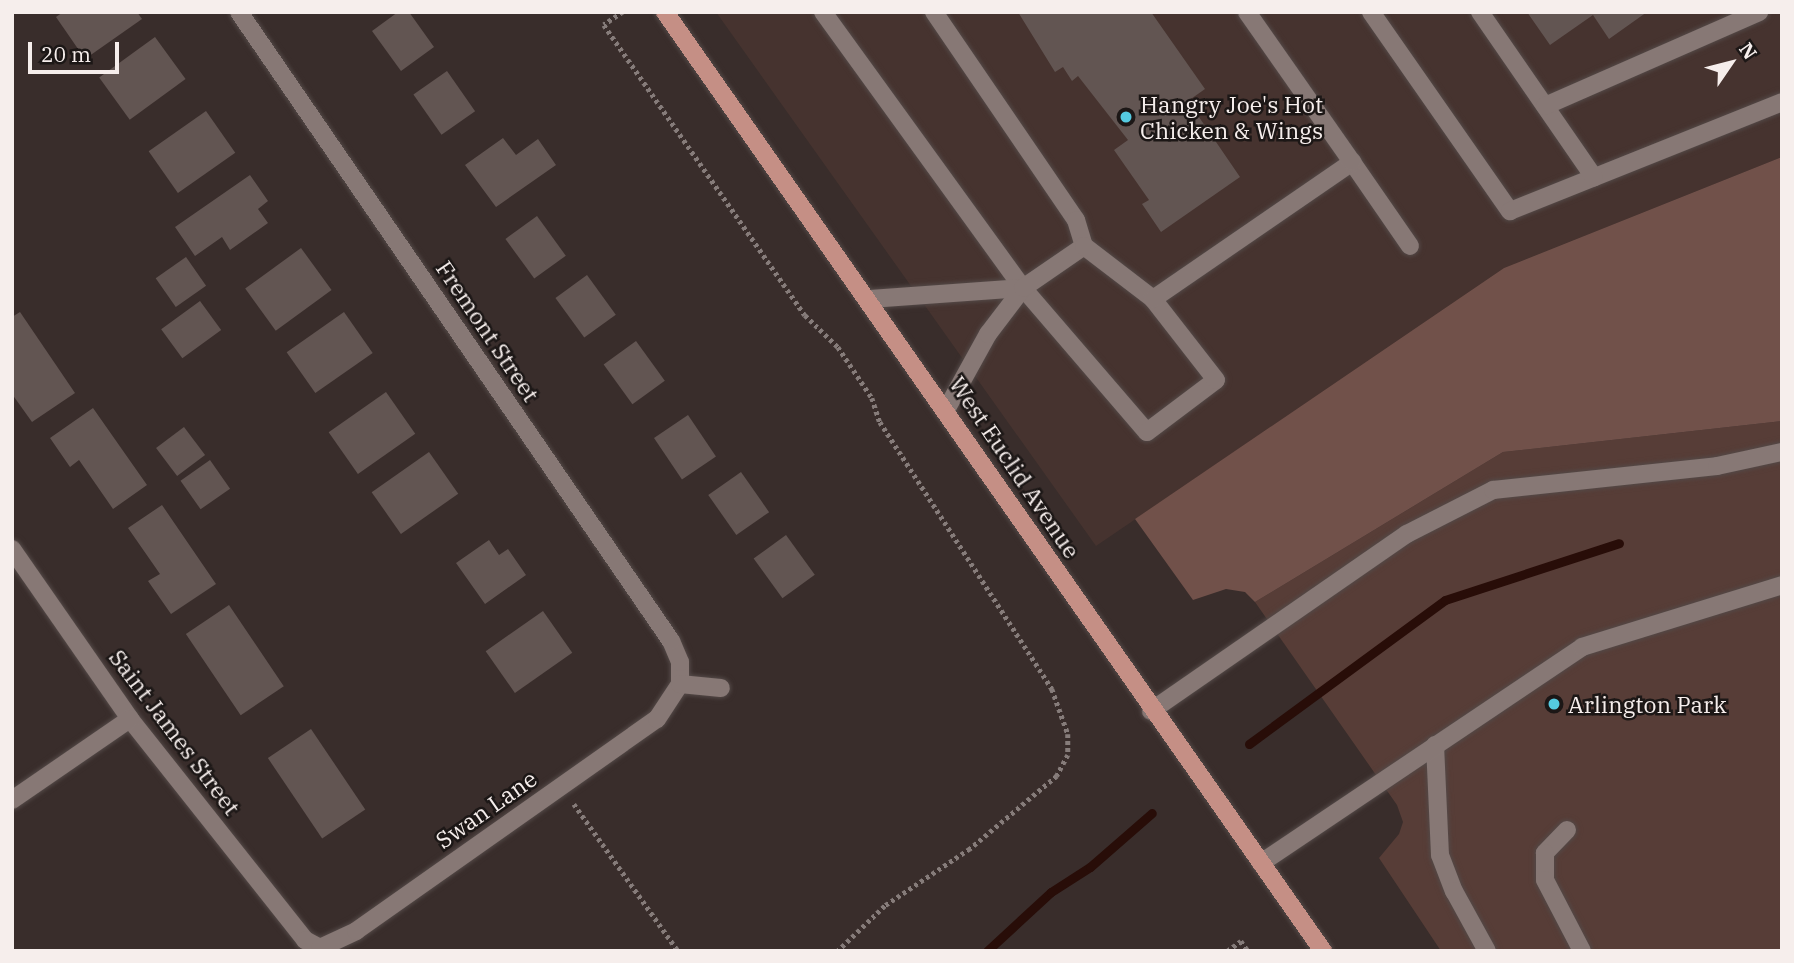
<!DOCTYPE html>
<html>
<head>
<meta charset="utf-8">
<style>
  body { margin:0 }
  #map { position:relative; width:1794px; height:963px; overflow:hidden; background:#392d2b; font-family:"IBM Plex Serif",serif }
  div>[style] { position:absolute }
  .built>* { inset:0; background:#46332f }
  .green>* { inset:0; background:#573d37 }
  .forest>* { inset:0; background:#71514a }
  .stream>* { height:9px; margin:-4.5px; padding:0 4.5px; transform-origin:4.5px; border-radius:4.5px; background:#280d08 }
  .building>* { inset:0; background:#625552; transform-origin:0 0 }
  .path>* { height:4.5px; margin-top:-2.25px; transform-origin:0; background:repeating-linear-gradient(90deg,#867c7a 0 3.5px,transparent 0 7px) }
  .roads { filter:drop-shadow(0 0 2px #534947) drop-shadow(0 0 2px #534947) }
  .minor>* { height:18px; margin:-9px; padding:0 9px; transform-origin:9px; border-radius:9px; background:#877875 }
  .major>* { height:18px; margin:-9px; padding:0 9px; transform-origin:9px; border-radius:9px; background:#c58f85 }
  .dots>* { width:19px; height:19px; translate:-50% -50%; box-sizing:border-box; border:4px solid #1c1716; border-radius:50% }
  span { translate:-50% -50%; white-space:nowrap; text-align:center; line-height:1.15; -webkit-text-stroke:5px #1c1716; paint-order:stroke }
  .poi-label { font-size:23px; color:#f6eeec }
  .left { translate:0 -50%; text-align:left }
  .street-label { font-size:23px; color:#f6eeec }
  .frame { position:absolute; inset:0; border:14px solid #f6eeec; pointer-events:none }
  .north { position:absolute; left:1696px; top:28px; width:70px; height:70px; -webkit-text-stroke:5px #1c1716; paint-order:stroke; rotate:55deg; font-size:19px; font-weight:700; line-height:28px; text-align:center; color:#f6eeec }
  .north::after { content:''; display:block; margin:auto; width:24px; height:32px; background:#f6eeec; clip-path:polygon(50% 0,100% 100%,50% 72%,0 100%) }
  .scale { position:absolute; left:28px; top:42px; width:91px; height:32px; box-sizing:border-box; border:4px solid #f6eeec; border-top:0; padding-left:9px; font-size:21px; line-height:24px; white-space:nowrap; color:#f6eeec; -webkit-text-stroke:5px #1c1716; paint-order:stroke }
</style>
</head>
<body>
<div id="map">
  <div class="built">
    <i style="clip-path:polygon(716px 12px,1782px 12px,1782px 157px,1504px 268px,1096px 546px)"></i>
  </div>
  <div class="green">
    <i style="clip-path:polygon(1782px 421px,1782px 951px,1441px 951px,1379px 858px,1399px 834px,1403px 822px,1397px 805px,1255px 602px,1503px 452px)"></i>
  </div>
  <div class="forest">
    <i style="clip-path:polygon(1782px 157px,1782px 421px,1503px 452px,1255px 602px,1245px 592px,1226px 589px,1193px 600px,1135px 519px,1504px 268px)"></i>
  </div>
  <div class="stream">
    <i style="left:1249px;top:744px;width:243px;rotate:-36.3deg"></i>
    <i style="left:1445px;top:600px;width:183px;rotate:-18.1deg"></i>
    <i style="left:987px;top:951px;width:87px;rotate:-42.7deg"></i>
    <i style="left:1051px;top:892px;width:46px;rotate:-32.7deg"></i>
    <i style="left:1090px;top:867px;width:82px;rotate:-41.1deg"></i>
  </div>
  <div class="building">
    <i style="clip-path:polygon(63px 12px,137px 12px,142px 19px,85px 59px,56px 17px)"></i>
    <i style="clip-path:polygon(398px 12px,409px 12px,434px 47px,401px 71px,372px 31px)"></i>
    <i style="clip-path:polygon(1018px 12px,1151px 12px,1205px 89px,1188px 101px,1240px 177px,1161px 232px,1142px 204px,1149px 200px,1114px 150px,1128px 140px,1078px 76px,1072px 81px,1063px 67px,1055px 72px)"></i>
    <i style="clip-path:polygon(1527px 12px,1647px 12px,1609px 39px,1593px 15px,1550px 45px)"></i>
    <i style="left:155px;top:37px;width:52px;height:69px;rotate:54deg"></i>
    <i style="left:447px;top:71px;width:49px;height:41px;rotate:55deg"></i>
    <i style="left:206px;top:111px;width:51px;height:70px;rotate:55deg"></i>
    <i style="clip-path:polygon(503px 138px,516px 155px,538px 139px,556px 165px,496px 207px,465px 165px)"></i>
    <i style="clip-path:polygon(250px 175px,268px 201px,258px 209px,268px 223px,230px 250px,222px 237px,195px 256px,175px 227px)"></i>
    <i style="left:537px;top:216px;width:49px;height:39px;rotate:54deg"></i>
    <i style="left:301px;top:248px;width:52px;height:69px;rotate:54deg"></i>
    <i style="left:186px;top:257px;width:35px;height:37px;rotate:55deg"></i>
    <i style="left:587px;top:275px;width:49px;height:39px;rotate:54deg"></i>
    <i style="left:200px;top:301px;width:36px;height:48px;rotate:54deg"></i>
    <i style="clip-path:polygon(20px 312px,75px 393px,32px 422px,12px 394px,12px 317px)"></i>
    <i style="left:344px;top:312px;width:50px;height:70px;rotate:55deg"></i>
    <i style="left:636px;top:341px;width:49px;height:40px;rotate:54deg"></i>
    <i style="left:386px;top:392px;width:51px;height:70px;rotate:55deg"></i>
    <i style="clip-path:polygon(93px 408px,147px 485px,113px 509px,79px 460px,70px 467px,50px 438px)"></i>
    <i style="left:688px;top:415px;width:50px;height:41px;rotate:56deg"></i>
    <i style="left:184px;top:427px;width:35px;height:35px;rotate:53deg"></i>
    <i style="left:429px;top:452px;width:51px;height:70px;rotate:55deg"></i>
    <i style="left:210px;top:460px;width:35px;height:36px;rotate:55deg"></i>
    <i style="left:741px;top:472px;width:49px;height:40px;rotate:55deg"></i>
    <i style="clip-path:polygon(162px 505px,216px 584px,171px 614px,148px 581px,160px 574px,128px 528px)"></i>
    <i style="left:786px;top:535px;width:49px;height:40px;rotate:54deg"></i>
    <i style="clip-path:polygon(489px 540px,499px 555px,508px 549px,526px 575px,485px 604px,456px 563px)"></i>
    <i style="left:229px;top:605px;width:98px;height:52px;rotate:56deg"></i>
    <i style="left:543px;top:611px;width:51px;height:70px;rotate:55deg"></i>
    <i style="left:311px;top:729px;width:97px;height:52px;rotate:56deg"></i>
  </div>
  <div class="path">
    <i style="left:623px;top:12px;width:23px;rotate:146deg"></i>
    <i style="left:604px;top:25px;width:353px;rotate:55.3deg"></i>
    <i style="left:805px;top:315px;width:46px;rotate:44.1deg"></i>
    <i style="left:838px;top:347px;width:61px;rotate:56.3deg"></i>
    <i style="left:872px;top:398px;width:25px;rotate:72deg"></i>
    <i style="left:880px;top:422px;width:318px;rotate:57.2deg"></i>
    <i style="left:1052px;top:689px;width:48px;rotate:70.4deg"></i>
    <i style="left:1068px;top:734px;width:21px;rotate:90deg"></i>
    <i style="left:1068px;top:755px;width:24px;rotate:118deg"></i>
    <i style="left:1057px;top:776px;width:114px;rotate:140deg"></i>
    <i style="left:970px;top:849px;width:102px;rotate:146.2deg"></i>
    <i style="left:885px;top:906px;width:65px;rotate:136.2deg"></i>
    <i style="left:574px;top:804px;width:180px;rotate:54.7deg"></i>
    <i style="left:1227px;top:951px;width:17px;rotate:-36deg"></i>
    <i style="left:1241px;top:941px;width:12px;rotate:55deg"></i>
  </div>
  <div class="roads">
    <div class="minor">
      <i style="left:823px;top:12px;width:341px;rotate:54.1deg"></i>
      <i style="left:1023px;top:288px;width:190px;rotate:49.3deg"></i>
      <i style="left:1147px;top:432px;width:86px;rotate:-37deg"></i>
      <i style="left:1216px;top:380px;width:103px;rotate:-127.9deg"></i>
      <i style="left:934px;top:12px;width:252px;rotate:55.7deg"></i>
      <i style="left:1076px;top:220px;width:27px;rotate:73deg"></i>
      <i style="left:1371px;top:12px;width:243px;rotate:55.1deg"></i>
      <i style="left:1510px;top:211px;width:293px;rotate:-21.8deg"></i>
      <i style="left:1480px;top:12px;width:201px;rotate:55.4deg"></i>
      <i style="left:1545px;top:106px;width:234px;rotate:-23.7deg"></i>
      <i style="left:1352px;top:162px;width:102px;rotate:55.4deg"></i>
      <i style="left:870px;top:299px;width:153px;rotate:-4.1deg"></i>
      <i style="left:946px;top:410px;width:87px;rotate:-61.1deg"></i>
      <i style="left:988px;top:334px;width:58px;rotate:-52.7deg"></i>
      <i style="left:1023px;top:288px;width:74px;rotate:-34.5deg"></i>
      <i style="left:1084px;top:246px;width:87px;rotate:37.5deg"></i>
      <i style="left:1153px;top:299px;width:242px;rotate:-34.5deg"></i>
      <i style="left:1352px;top:162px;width:183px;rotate:-125deg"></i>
      <i style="left:12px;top:549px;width:207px;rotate:55.2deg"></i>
      <i style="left:130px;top:719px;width:282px;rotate:51.6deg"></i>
      <i style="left:305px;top:940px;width:17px;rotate:28deg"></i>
      <i style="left:320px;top:948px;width:40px;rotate:-25deg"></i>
      <i style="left:356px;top:931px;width:368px;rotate:-35.2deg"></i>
      <i style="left:657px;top:719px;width:42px;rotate:-56.7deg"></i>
      <i style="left:680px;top:684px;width:22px;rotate:-90deg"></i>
      <i style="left:680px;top:662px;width:23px;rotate:-113deg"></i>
      <i style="left:671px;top:641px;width:763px;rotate:-124.48deg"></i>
      <i style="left:680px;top:684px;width:41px;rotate:5.6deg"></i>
      <i style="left:1151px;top:711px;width:311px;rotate:-34.7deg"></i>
      <i style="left:1407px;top:534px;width:97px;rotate:-27.1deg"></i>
      <i style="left:1493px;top:490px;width:225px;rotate:-6.1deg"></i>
      <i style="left:1717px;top:466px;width:66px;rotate:-12.2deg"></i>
      <i style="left:1435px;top:745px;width:110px;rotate:87.4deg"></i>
      <i style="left:1440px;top:855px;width:39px;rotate:69deg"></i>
      <i style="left:1454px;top:891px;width:68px;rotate:61.2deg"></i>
      <i style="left:12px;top:800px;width:143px;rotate:-34.5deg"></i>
      <i style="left:1567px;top:830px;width:32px;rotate:134deg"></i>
      <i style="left:1545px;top:853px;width:27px;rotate:90deg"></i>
      <i style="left:1545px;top:880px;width:80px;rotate:62.5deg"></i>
      <i style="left:1261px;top:863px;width:387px;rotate:-33.9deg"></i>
      <i style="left:1582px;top:647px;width:209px;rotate:-17.2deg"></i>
    </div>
    <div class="major">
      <i style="left:665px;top:12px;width:1147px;rotate:54.98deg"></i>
    </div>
  </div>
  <div class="dots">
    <i style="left:1126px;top:117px;background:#55cae0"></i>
    <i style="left:1554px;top:704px;background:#55cae0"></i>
  </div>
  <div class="poi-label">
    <span class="left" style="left:1140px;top:117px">Hangry Joe's Hot<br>Chicken &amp; Wings</span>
    <span class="left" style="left:1568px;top:704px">Arlington Park</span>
  </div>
  <div class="street-label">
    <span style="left:488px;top:331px;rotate:56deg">Fremont Street</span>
    <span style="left:1015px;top:467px;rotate:56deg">West Euclid Avenue</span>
    <span style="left:175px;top:732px;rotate:53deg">Saint James Street</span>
    <span style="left:486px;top:809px;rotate:-35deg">Swan Lane</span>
  </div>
  <div class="frame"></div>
  <div class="north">N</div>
  <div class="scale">20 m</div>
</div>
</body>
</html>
